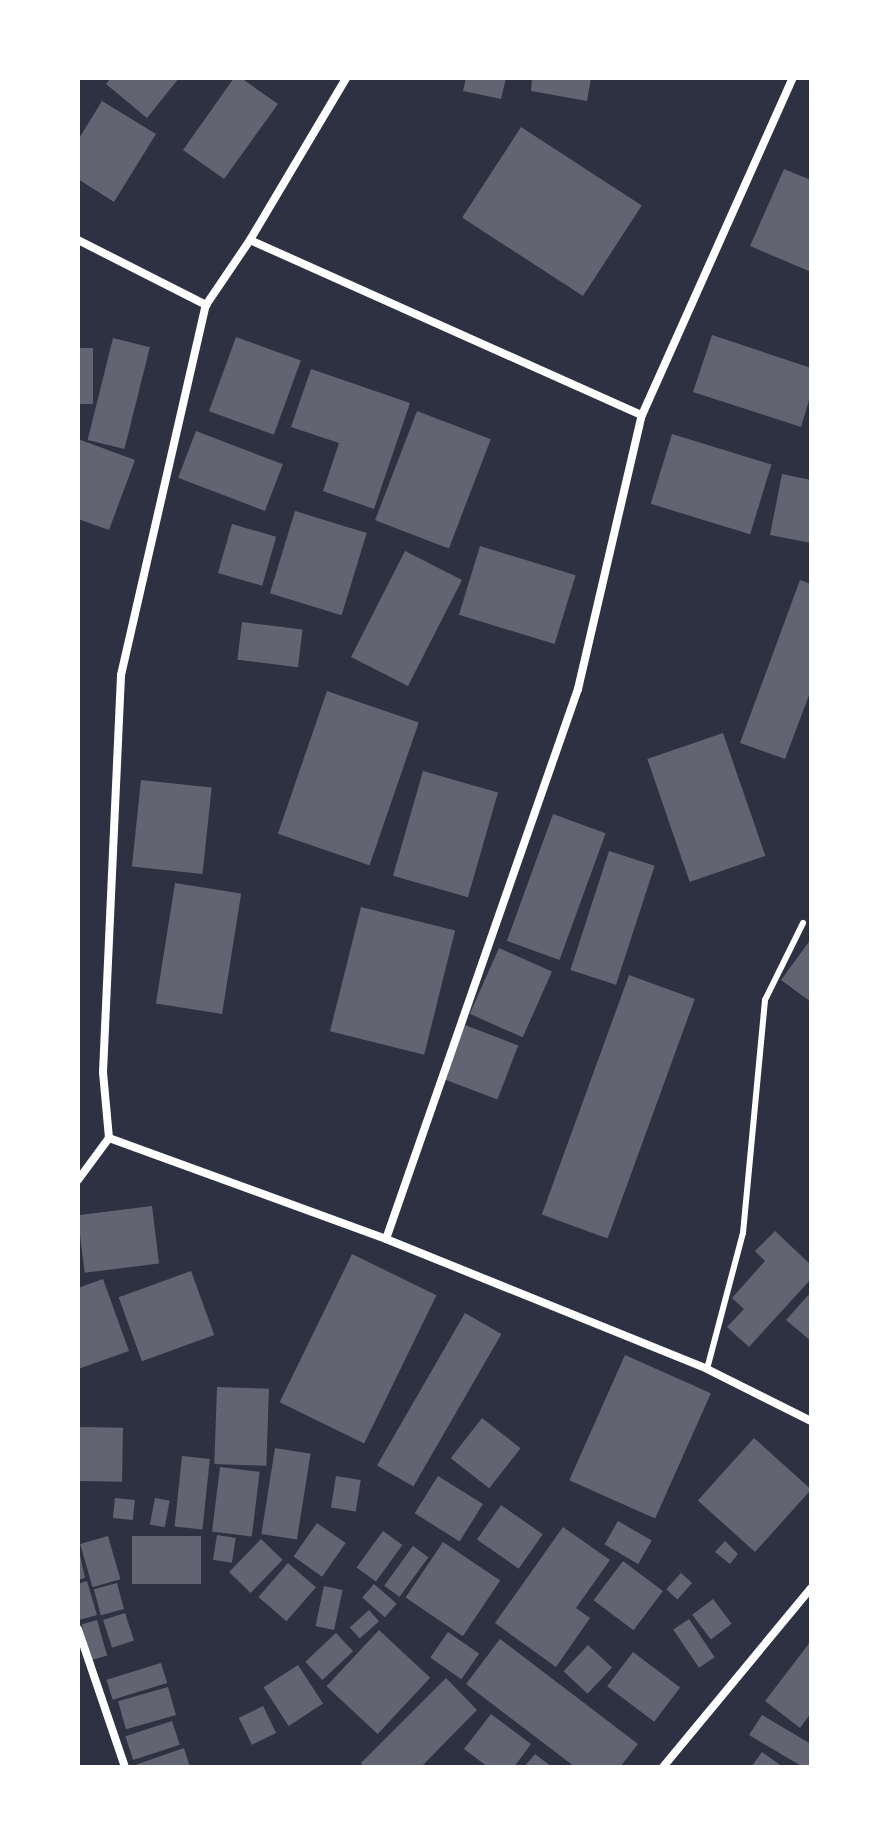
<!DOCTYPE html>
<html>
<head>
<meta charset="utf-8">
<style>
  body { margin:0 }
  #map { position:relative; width:889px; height:1845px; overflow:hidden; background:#2d3142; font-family:Roboto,sans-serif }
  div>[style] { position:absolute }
  .building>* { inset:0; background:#626471; transform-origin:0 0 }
  .service>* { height:6px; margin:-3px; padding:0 3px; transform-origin:3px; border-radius:3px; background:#fff }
  .minor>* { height:8px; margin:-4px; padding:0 4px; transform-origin:4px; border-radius:4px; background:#fff }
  span { translate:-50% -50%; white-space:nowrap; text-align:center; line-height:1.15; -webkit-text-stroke:8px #fff; paint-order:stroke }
  .frame { position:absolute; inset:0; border:80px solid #fff; pointer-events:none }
</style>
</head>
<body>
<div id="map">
  <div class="building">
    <i style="clip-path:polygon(111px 78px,179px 78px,147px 118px,106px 84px)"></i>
    <i style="clip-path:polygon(234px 78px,241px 78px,278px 104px,224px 179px,183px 150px)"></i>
    <i style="clip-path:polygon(466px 78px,506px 78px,501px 99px,463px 91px)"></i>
    <i style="clip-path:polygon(532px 78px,591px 78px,587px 101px,531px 91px)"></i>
    <i style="clip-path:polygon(102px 101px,156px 134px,114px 202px,78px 179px,78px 140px)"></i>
    <i style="left:521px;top:127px;width:144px;height:108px;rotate:33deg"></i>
    <i style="clip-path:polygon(784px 169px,811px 180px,811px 272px,750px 246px)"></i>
    <i style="clip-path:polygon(712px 335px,811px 368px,811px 394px,801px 427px,693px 392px)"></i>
    <i style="left:236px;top:337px;width:69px;height:79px;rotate:20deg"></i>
    <i style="left:113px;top:338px;width:38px;height:105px;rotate:14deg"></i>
    <i style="left:78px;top:348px;width:15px;height:56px"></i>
    <i style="clip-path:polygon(311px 369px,410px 403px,374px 509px,323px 491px,339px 443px,291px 427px)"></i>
    <i style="left:417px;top:411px;width:79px;height:117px;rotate:21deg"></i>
    <i style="left:196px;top:431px;width:93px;height:50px;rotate:21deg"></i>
    <i style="left:672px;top:434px;width:104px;height:73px;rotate:17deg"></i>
    <i style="clip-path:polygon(78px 439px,135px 460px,109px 530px,78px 519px)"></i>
    <i style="clip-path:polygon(782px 474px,811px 480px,811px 543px,770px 535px)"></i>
    <i style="left:295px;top:511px;width:75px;height:86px;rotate:17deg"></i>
    <i style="left:232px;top:524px;width:46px;height:51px;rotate:16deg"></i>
    <i style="left:480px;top:546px;width:100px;height:72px;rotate:17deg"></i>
    <i style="left:405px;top:551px;width:64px;height:119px;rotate:27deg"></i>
    <i style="clip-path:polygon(800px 580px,811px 584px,811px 690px,785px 759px,740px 743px)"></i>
    <i style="left:242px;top:622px;width:61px;height:38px;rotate:7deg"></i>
    <i style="left:327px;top:691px;width:97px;height:151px;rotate:19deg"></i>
    <i style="left:723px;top:733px;width:130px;height:80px;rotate:71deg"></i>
    <i style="left:423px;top:771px;width:78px;height:109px;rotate:16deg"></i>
    <i style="left:141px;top:780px;width:71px;height:87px;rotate:6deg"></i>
    <i style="left:553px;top:814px;width:56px;height:135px;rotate:20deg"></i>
    <i style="left:609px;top:851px;width:48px;height:125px;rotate:18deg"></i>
    <i style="left:175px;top:883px;width:67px;height:122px;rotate:9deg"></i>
    <i style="left:361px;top:907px;width:97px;height:128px;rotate:14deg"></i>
    <i style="clip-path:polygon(811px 939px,811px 1002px,781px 980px)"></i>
    <i style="left:499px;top:948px;width:58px;height:72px;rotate:24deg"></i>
    <i style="left:629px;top:975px;width:70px;height:255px;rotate:20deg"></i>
    <i style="left:465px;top:1025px;width:57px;height:58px;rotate:21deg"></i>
    <i style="left:152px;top:1206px;width:58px;height:75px;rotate:83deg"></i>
    <i style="clip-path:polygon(775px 1231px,811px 1265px,811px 1279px,749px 1347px,727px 1327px,744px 1309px,732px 1298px,765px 1261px,755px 1251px)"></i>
    <i style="left:352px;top:1254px;width:94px;height:165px;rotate:26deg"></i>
    <i style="left:191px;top:1271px;width:68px;height:77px;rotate:70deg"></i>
    <i style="clip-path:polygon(103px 1279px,129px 1351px,78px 1369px,78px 1288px)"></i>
    <i style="clip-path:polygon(811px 1292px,811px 1341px,786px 1320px)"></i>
    <i style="left:465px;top:1313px;width:42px;height:176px;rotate:30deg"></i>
    <i style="left:625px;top:1355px;width:94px;height:137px;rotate:24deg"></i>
    <i style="left:217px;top:1387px;width:52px;height:77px;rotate:2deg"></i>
    <i style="left:482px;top:1418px;width:49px;height:51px;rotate:38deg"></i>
    <i style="left:78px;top:1427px;width:45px;height:54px;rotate:1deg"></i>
    <i style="left:754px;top:1438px;width:77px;height:84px;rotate:42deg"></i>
    <i style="left:275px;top:1448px;width:36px;height:87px;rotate:9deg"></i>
    <i style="left:182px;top:1456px;width:28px;height:71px;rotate:6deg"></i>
    <i style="left:220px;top:1467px;width:40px;height:65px;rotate:7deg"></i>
    <i style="left:336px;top:1476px;width:25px;height:32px;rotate:9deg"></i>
    <i style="left:438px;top:1476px;width:53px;height:44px;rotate:32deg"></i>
    <i style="left:115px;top:1498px;width:20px;height:20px;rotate:6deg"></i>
    <i style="left:155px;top:1498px;width:15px;height:27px;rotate:11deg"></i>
    <i style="left:501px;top:1505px;width:51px;height:42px;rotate:35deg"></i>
    <i style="left:618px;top:1521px;width:39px;height:27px;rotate:30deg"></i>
    <i style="left:317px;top:1523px;width:35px;height:41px;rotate:35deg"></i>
    <i style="clip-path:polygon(563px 1527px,610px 1560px,576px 1608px,590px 1618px,556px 1667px,495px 1623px)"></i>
    <i style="left:383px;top:1531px;width:24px;height:45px;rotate:36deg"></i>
    <i style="left:217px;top:1535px;width:19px;height:25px;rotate:9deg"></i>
    <i style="left:108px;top:1536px;width:45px;height:29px;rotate:74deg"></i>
    <i style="left:201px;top:1536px;width:48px;height:69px;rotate:90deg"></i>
    <i style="left:261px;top:1539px;width:30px;height:46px;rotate:44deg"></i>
    <i style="clip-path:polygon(725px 1541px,738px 1554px,730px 1564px,715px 1552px)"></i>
    <i style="left:443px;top:1542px;width:69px;height:67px;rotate:34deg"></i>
    <i style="left:413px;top:1546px;width:19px;height:49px;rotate:36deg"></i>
    <i style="clip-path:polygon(79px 1550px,85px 1578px,78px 1580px,78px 1551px)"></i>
    <i style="left:623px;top:1561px;width:50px;height:49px;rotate:37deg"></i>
    <i style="left:288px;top:1563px;width:37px;height:45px;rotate:41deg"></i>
    <i style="left:681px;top:1573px;width:15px;height:22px;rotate:42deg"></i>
    <i style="clip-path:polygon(87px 1581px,97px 1615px,79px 1620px,78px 1584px)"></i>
    <i style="left:117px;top:1583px;width:27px;height:24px;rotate:75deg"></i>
    <i style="left:374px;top:1584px;width:30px;height:18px;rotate:41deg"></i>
    <i style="left:324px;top:1586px;width:19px;height:41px;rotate:12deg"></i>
    <i style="left:713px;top:1599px;width:31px;height:26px;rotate:53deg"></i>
    <i style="left:369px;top:1610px;width:15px;height:26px;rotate:48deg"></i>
    <i style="left:125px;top:1613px;width:29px;height:23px;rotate:72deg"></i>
    <i style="left:689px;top:1619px;width:46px;height:19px;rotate:56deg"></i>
    <i style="left:97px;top:1620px;width:37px;height:16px;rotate:74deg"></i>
    <i style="left:379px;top:1630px;width:70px;height:77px;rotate:43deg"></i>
    <i style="left:448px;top:1632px;width:38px;height:31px;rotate:35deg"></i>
    <i style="left:336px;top:1633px;width:25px;height:42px;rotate:47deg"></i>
    <i style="clip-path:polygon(500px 1639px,638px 1744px,620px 1767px,575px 1767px,466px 1684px)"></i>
    <i style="clip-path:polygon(811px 1641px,811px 1713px,800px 1728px,765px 1701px)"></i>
    <i style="left:588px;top:1645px;width:33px;height:36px;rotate:43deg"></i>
    <i style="left:633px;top:1652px;width:59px;height:43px;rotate:37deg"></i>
    <i style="left:161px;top:1663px;width:21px;height:57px;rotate:73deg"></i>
    <i style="left:298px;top:1665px;width:46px;height:41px;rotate:57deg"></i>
    <i style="clip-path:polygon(446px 1678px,477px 1710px,421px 1767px,364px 1767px,361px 1763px)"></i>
    <i style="left:168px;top:1687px;width:29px;height:52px;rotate:74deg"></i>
    <i style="left:263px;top:1706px;width:30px;height:27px;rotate:64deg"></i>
    <i style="clip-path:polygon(491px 1714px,531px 1744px,514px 1767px,488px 1767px,464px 1749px)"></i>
    <i style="clip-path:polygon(762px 1715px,811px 1744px,811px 1767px,803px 1767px,749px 1735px)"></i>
    <i style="left:172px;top:1721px;width:25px;height:49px;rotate:72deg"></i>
    <i style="clip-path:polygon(184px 1748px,190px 1767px,135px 1767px,135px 1765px)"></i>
    <i style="clip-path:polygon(762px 1752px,783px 1767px,751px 1767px)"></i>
    <i style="clip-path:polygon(535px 1754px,552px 1767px,524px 1767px)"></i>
  </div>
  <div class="service">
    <i style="left:707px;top:1369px;width:141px;rotate:-75.2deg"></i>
    <i style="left:743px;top:1233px;width:234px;rotate:-84.6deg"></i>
    <i style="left:765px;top:1000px;width:86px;rotate:-63.7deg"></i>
  </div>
  <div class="minor">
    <i style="left:78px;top:240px;width:144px;rotate:26.9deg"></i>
    <i style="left:250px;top:240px;width:429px;rotate:24.1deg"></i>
    <i style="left:109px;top:1138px;width:295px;rotate:20deg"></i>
    <i style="left:386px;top:1239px;width:346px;rotate:22deg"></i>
    <i style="left:707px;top:1369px;width:116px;rotate:26.6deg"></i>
    <i style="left:78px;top:1180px;width:52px;rotate:-53.6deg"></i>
    <i style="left:109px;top:1138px;width:66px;rotate:-95.2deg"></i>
    <i style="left:103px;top:1072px;width:397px;rotate:-87.4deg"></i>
    <i style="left:121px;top:675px;width:380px;rotate:-77.1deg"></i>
    <i style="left:206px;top:305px;width:78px;rotate:-55.9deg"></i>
    <i style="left:250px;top:240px;width:188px;rotate:-59.3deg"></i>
    <i style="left:386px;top:1239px;width:583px;rotate:-70.76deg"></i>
    <i style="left:578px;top:689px;width:281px;rotate:-76.9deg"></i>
    <i style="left:642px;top:415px;width:369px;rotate:-65.9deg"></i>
    <i style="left:78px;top:1629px;width:146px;rotate:71.2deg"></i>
    <i style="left:663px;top:1767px;width:232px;rotate:-50.4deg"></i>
  </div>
  <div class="frame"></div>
</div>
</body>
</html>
